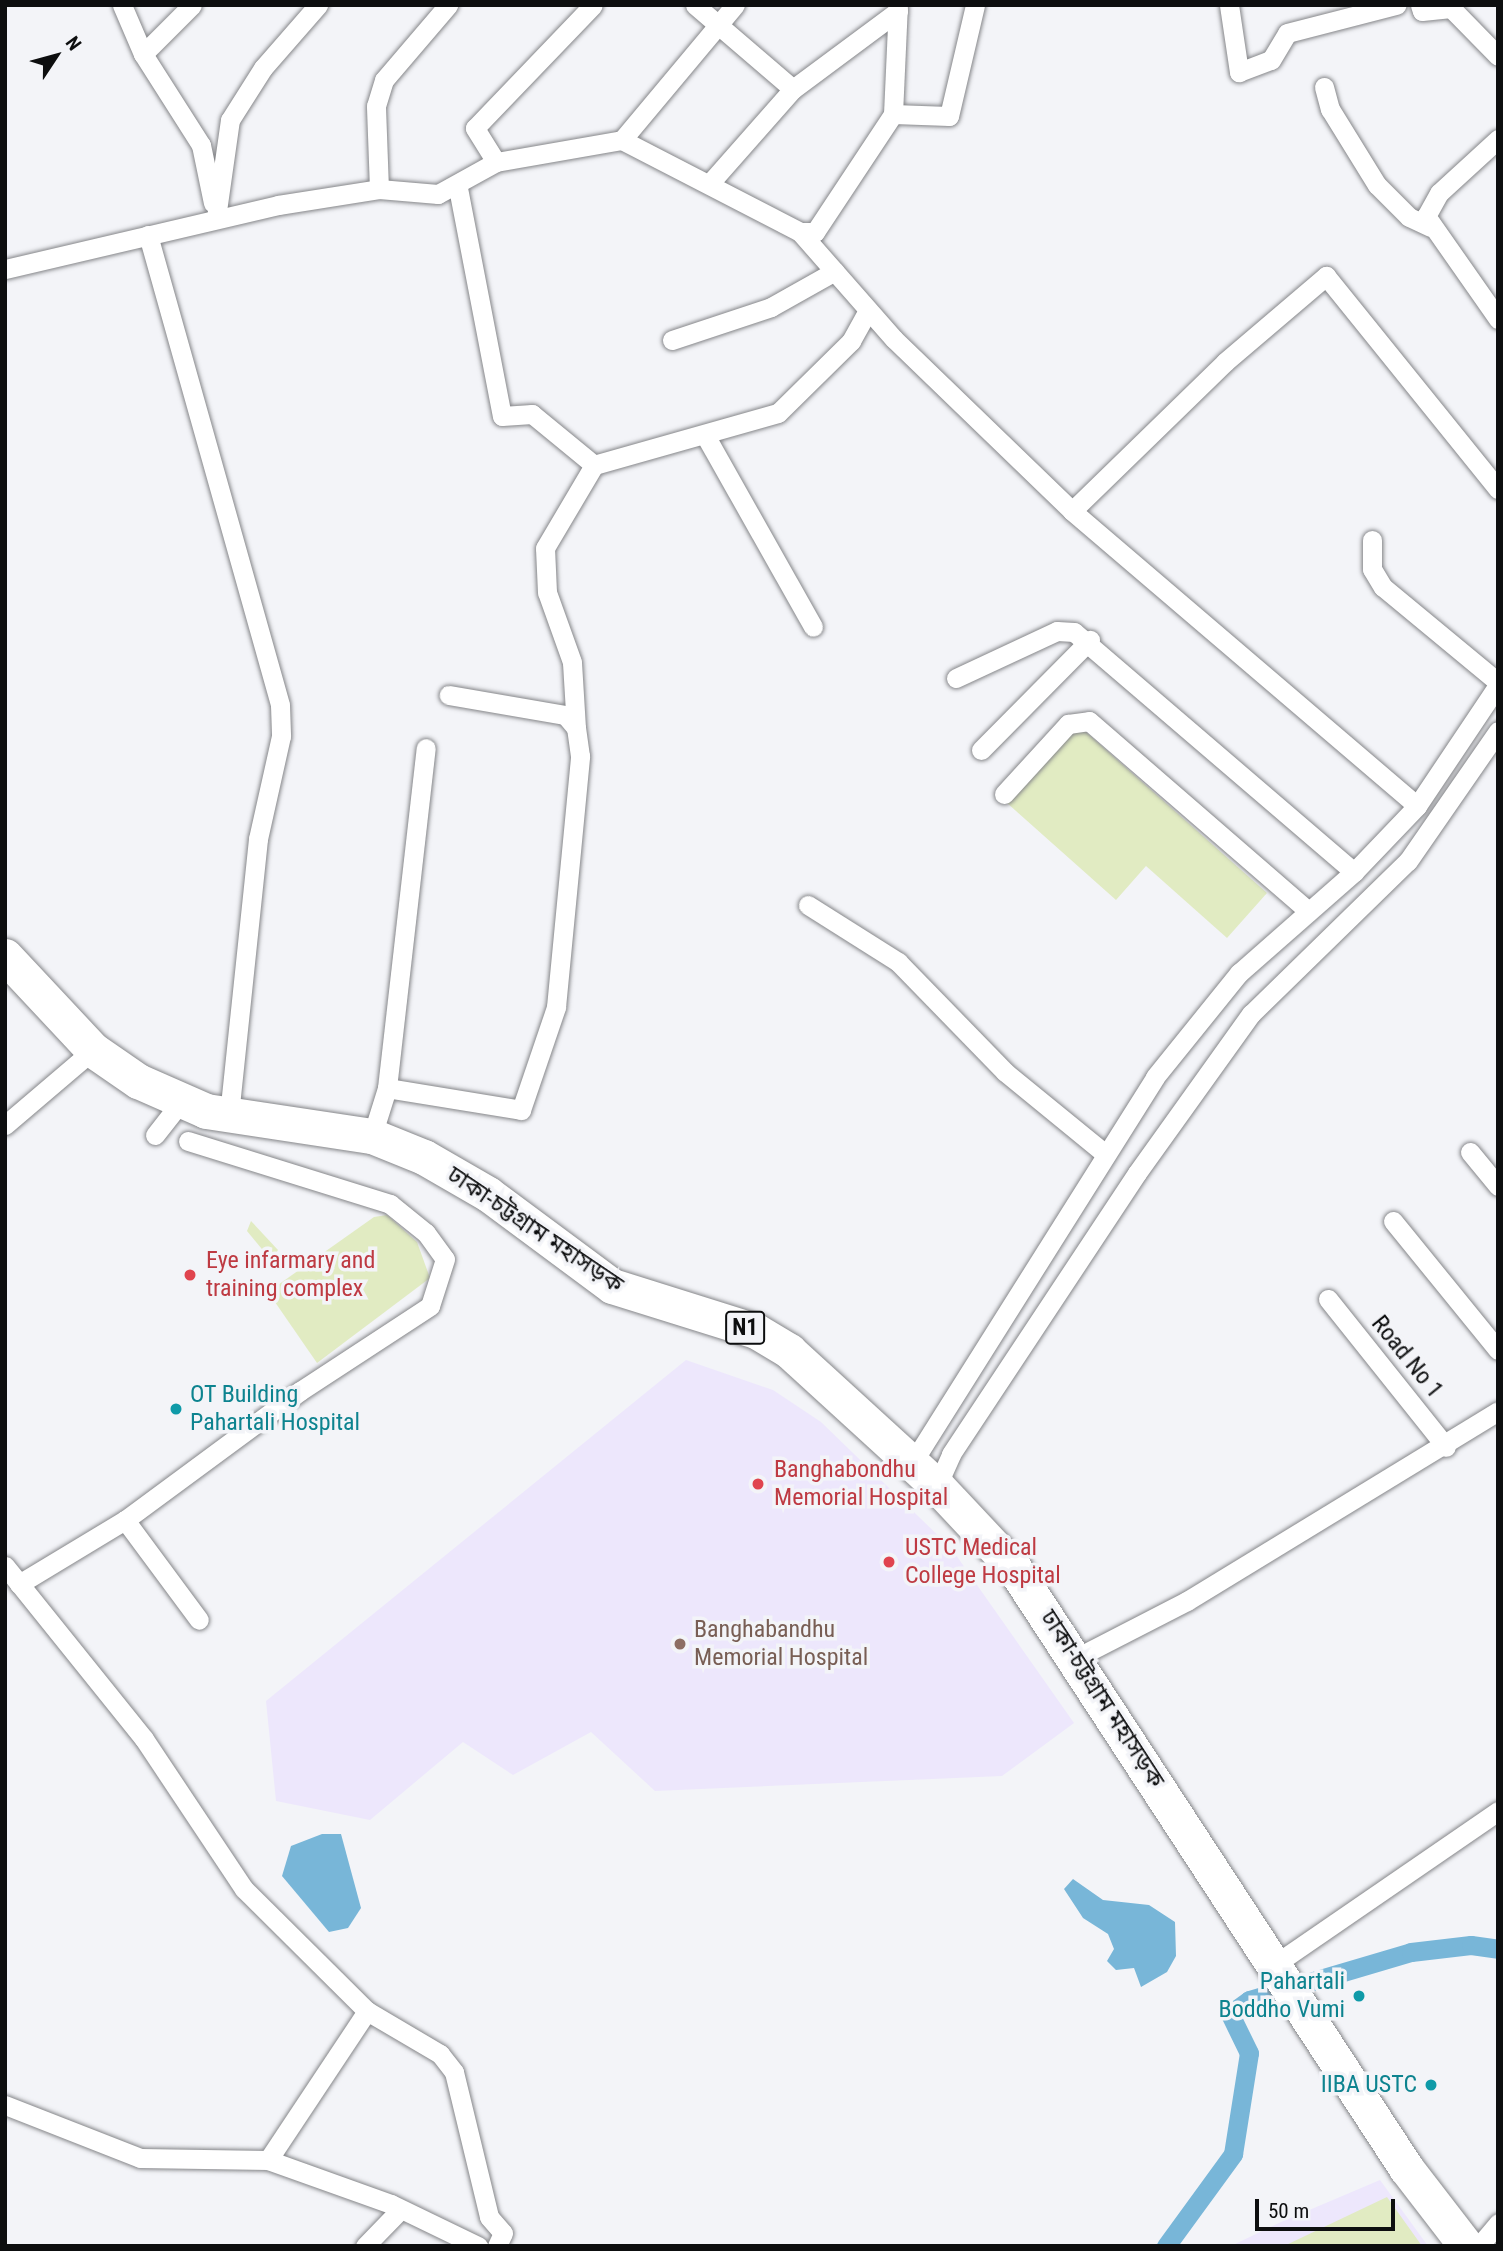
<!DOCTYPE html>
<html>
<head>
<meta charset="utf-8">
<style>
  body { margin:0 }
  #map { position:relative; width:1503px; height:2251px; overflow:hidden; background:#f3f4f8; font-family:"Roboto Condensed","Noto Sans Bengali",sans-serif }
  div>[style] { position:absolute }
  .education>* { inset:0; background:#ede7fc }
  .green>* { inset:0; background:#e1ebc2 }
  .water>* { inset:0; background:#78b6d8 }
  .canal>* { height:19px; margin:-9.5px; padding:0 9.5px; transform-origin:9.5px; border-radius:9.5px; background:#78b6d8 }
  .roads { filter:drop-shadow(0 0 2px #858689) drop-shadow(0 0 2px #858689) }
  .street>* { height:19px; margin:-9.5px; padding:0 9.5px; transform-origin:9.5px; border-radius:9.5px; background:#fff }
  .highway>* { height:35px; margin:-17.5px; padding:0 17.5px; transform-origin:17.5px; border-radius:17.5px; background:#fff }
  .dots>* { width:19px; height:19px; translate:-50% -50%; box-sizing:border-box; border:4px solid #f3f4f8; border-radius:50% }
  span { translate:-50% -50%; white-space:nowrap; text-align:center; line-height:1.15; -webkit-text-stroke:7px #f3f4f8; paint-order:stroke }
  .shield-label span { padding:2px 5px; background:#f3f4f8; border:2px solid; border-radius:5px; -webkit-text-stroke-width:0 }
  .shield-label { font-size:23px; color:#0d0e0f; font-weight:700 }
  .street-label { font-size:24px; color:#0d0e0f }
  .health-label { font-size:24px; color:#be3a42 }
  .left { translate:0 -50%; text-align:left }
  .culture-label { font-size:24px; color:#0d838f }
  .right { translate:-100% -50%; text-align:right }
  .education-label { font-size:24px; color:#785e54 }
  .frame { position:absolute; inset:0; border:7px solid #0d0e0f; pointer-events:none }
  .north { position:absolute; left:21px; top:21px; width:70px; height:70px; -webkit-text-stroke:5px #f3f4f8; paint-order:stroke; rotate:54deg; font-size:19px; font-weight:700; line-height:28px; text-align:center; color:#0d0e0f }
  .north::after { content:''; display:block; margin:auto; width:24px; height:32px; background:#0d0e0f; clip-path:polygon(50% 0,100% 100%,50% 72%,0 100%) }
  .scale { position:absolute; left:1255px; top:2199px; width:140px; height:32px; box-sizing:border-box; border:4px solid #0d0e0f; border-top:0; padding-left:9px; font-size:21px; line-height:24px; white-space:nowrap; color:#0d0e0f; -webkit-text-stroke:5px #f3f4f8; paint-order:stroke }
</style>
</head>
<body>
<div id="map">
  <div class="education">
    <i style="clip-path:polygon(686px 1360px,773px 1390px,821px 1422px,951px 1548px,1074px 1723px,1002px 1776px,655px 1791px,591px 1732px,513px 1775px,463px 1742px,370px 1820px,276px 1801px,266px 1701px)"></i>
    <i style="clip-path:polygon(1380px 2180px,1428px 2246px,1231px 2246px,1281px 2222px)"></i>
  </div>
  <div class="green">
    <i style="clip-path:polygon(1077px 724px,1267px 893px,1227px 938px,1146px 866px,1116px 900px,1007px 803px)"></i>
    <i style="clip-path:polygon(387px 1215px,417px 1242px,430px 1278px,317px 1363px,268px 1292px,374px 1217px)"></i>
    <i style="clip-path:polygon(251px 1221px,278px 1250px,271px 1260px,247px 1231px)"></i>
    <i style="clip-path:polygon(1387px 2197px,1422px 2246px,1284px 2246px)"></i>
  </div>
  <div class="water">
    <i style="clip-path:polygon(322px 1834px,341px 1834px,361px 1908px,348px 1928px,329px 1932px,282px 1876px,291px 1846px)"></i>
    <i style="clip-path:polygon(1073px 1879px,1103px 1900px,1149px 1905px,1175px 1922px,1176px 1956px,1167px 1972px,1141px 1987px,1134px 1968px,1116px 1970px,1107px 1961px,1114px 1949px,1108px 1934px,1083px 1918px,1064px 1889px)"></i>
  </div>
  <div class="canal">
    <i style="left:1166px;top:2246px;width:114px;rotate:-53.9deg"></i>
    <i style="left:1233px;top:2154px;width:102px;rotate:-81deg"></i>
    <i style="left:1249px;top:2053px;width:43px;rotate:-116deg"></i>
    <i style="left:1230px;top:2014px;width:24px;rotate:-36deg"></i>
    <i style="left:1249px;top:2000px;width:169px;rotate:-16.5deg"></i>
    <i style="left:1411px;top:1952px;width:60px;rotate:-6.7deg"></i>
    <i style="left:1471px;top:1945px;width:27px;rotate:8deg"></i>
  </div>
  <div class="roads">
    <div class="street">
      <i style="left:122px;top:5px;width:53px;rotate:66.8deg"></i>
      <i style="left:143px;top:54px;width:108px;rotate:57.5deg"></i>
      <i style="left:201px;top:145px;width:59px;rotate:78.3deg"></i>
      <i style="left:695px;top:5px;width:129px;rotate:40.6deg"></i>
      <i style="left:1229px;top:5px;width:68px;rotate:81.5deg"></i>
      <i style="left:1239px;top:72px;width:34px;rotate:-21deg"></i>
      <i style="left:1271px;top:60px;width:31px;rotate:-59deg"></i>
      <i style="left:1287px;top:33px;width:113px;rotate:-14.4deg"></i>
      <i style="left:1420px;top:5px;width:6px;rotate:72deg"></i>
      <i style="left:1422px;top:11px;width:29px;rotate:-6deg"></i>
      <i style="left:1451px;top:8px;width:67px;rotate:45.6deg"></i>
      <i style="left:143px;top:54px;width:69px;rotate:-45deg"></i>
      <i style="left:1324px;top:87px;width:23px;rotate:75deg"></i>
      <i style="left:1330px;top:109px;width:89px;rotate:58.3deg"></i>
      <i style="left:1377px;top:185px;width:45px;rotate:45deg"></i>
      <i style="left:1409px;top:217px;width:23px;rotate:25deg"></i>
      <i style="left:893px;top:114px;width:56px;rotate:2deg"></i>
      <i style="left:949px;top:116px;width:114px;rotate:-76.8deg"></i>
      <i style="left:1498px;top:139px;width:80px;rotate:137.5deg"></i>
      <i style="left:1439px;top:193px;width:26px;rotate:119deg"></i>
      <i style="left:1426px;top:216px;width:126px;rotate:55deg"></i>
      <i style="left:622px;top:140px;width:176px;rotate:-50.1deg"></i>
      <i style="left:496px;top:162px;width:40px;rotate:-122deg"></i>
      <i style="left:475px;top:128px;width:170px;rotate:-46.2deg"></i>
      <i style="left:710px;top:183px;width:125px;rotate:-48.6deg"></i>
      <i style="left:793px;top:89px;width:131px;rotate:-36.6deg"></i>
      <i style="left:458px;top:188px;width:232px;rotate:79.1deg"></i>
      <i style="left:502px;top:416px;width:30px;rotate:-4deg"></i>
      <i style="left:532px;top:414px;width:80px;rotate:39.4deg"></i>
      <i style="left:594px;top:465px;width:191px;rotate:-15.8deg"></i>
      <i style="left:778px;top:413px;width:103px;rotate:-44.6deg"></i>
      <i style="left:851px;top:341px;width:35px;rotate:-61deg"></i>
      <i style="left:379px;top:189px;width:83px;rotate:-92.1deg"></i>
      <i style="left:376px;top:106px;width:27px;rotate:-73deg"></i>
      <i style="left:384px;top:80px;width:99px;rotate:-49.5deg"></i>
      <i style="left:216px;top:218px;width:99px;rotate:-81.9deg"></i>
      <i style="left:230px;top:120px;width:62px;rotate:-57.6deg"></i>
      <i style="left:263px;top:68px;width:84px;rotate:-48.9deg"></i>
      <i style="left:800px;top:232px;width:142px;rotate:48.7deg"></i>
      <i style="left:894px;top:339px;width:248px;rotate:44deg"></i>
      <i style="left:1072px;top:511px;width:214px;rotate:-44.2deg"></i>
      <i style="left:1225px;top:362px;width:133px;rotate:-40.4deg"></i>
      <i style="left:1326px;top:276px;width:274px;rotate:51.1deg"></i>
      <i style="left:148px;top:235px;width:488px;rotate:74.3deg"></i>
      <i style="left:280px;top:705px;width:31px;rotate:88deg"></i>
      <i style="left:281px;top:736px;width:106px;rotate:102.6deg"></i>
      <i style="left:258px;top:839px;width:277px;rotate:96deg"></i>
      <i style="left:5px;top:269px;width:280px;rotate:-13.2deg"></i>
      <i style="left:278px;top:205px;width:102px;rotate:-9deg"></i>
      <i style="left:379px;top:189px;width:59px;rotate:4.8deg"></i>
      <i style="left:438px;top:194px;width:66px;rotate:-28.9deg"></i>
      <i style="left:496px;top:162px;width:128px;rotate:-9.9deg"></i>
      <i style="left:622px;top:140px;width:200px;rotate:27.3deg"></i>
      <i style="left:800px;top:232px;width:15px"></i>
      <i style="left:815px;top:232px;width:141px;rotate:-56.5deg"></i>
      <i style="left:893px;top:114px;width:109px;rotate:-87.4deg"></i>
      <i style="left:672px;top:340px;width:104px;rotate:-18.4deg"></i>
      <i style="left:771px;top:307px;width:73px;rotate:-29.4deg"></i>
      <i style="left:705px;top:435px;width:220px;rotate:60.6deg"></i>
      <i style="left:1072px;top:511px;width:454px;rotate:40.5deg"></i>
      <i style="left:1372px;top:540px;width:29px;rotate:90deg"></i>
      <i style="left:1372px;top:569px;width:21px;rotate:59deg"></i>
      <i style="left:1383px;top:587px;width:149px;rotate:39.6deg"></i>
      <i style="left:956px;top:678px;width:111px;rotate:-25deg"></i>
      <i style="left:1057px;top:631px;width:17px;rotate:3deg"></i>
      <i style="left:1074px;top:632px;width:369px;rotate:40.6deg"></i>
      <i style="left:576px;top:728px;width:66px;rotate:-93.5deg"></i>
      <i style="left:572px;top:662px;width:74px;rotate:-109.7deg"></i>
      <i style="left:547px;top:592px;width:44px;rotate:-92.6deg"></i>
      <i style="left:545px;top:548px;width:96px;rotate:-59.4deg"></i>
      <i style="left:981px;top:750px;width:155px;rotate:-45.3deg"></i>
      <i style="left:1004px;top:794px;width:95px;rotate:-47.6deg"></i>
      <i style="left:1068px;top:724px;width:21px;rotate:-8deg"></i>
      <i style="left:1089px;top:721px;width:290px;rotate:40.9deg"></i>
      <i style="left:808px;top:905px;width:107px;rotate:32.3deg"></i>
      <i style="left:898px;top:962px;width:153px;rotate:45.8deg"></i>
      <i style="left:1005px;top:1072px;width:127px;rotate:39.2deg"></i>
      <i style="left:387px;top:1088px;width:136px;rotate:9.3deg"></i>
      <i style="left:521px;top:1110px;width:109px;rotate:-71.2deg"></i>
      <i style="left:556px;top:1007px;width:252px;rotate:-84.5deg"></i>
      <i style="left:580px;top:756px;width:28px;rotate:-98deg"></i>
      <i style="left:576px;top:728px;width:17px;rotate:-130deg"></i>
      <i style="left:565px;top:715px;width:118px;rotate:-170.2deg"></i>
      <i style="left:5px;top:1125px;width:116px;rotate:-40.4deg"></i>
      <i style="left:155px;top:1135px;width:42px;rotate:-51.8deg"></i>
      <i style="left:372px;top:1136px;width:50px;rotate:-72.6deg"></i>
      <i style="left:387px;top:1088px;width:342px;rotate:-83.5deg"></i>
      <i style="left:188px;top:1141px;width:212px;rotate:17.3deg"></i>
      <i style="left:390px;top:1204px;width:46px;rotate:38.9deg"></i>
      <i style="left:426px;top:1233px;width:32px;rotate:54deg"></i>
      <i style="left:445px;top:1259px;width:49px;rotate:107.7deg"></i>
      <i style="left:430px;top:1306px;width:155px;rotate:146.8deg"></i>
      <i style="left:300px;top:1391px;width:217px;rotate:143.6deg"></i>
      <i style="left:125px;top:1520px;width:124px;rotate:53.5deg"></i>
      <i style="left:1470px;top:1152px;width:44px;rotate:50.5deg"></i>
      <i style="left:1393px;top:1221px;width:166px;rotate:50.9deg"></i>
      <i style="left:1328px;top:1299px;width:189px;rotate:51.4deg"></i>
      <i style="left:911px;top:1465px;width:458px;rotate:-57.8deg"></i>
      <i style="left:1155px;top:1077px;width:134px;rotate:-51.1deg"></i>
      <i style="left:1239px;top:973px;width:153px;rotate:-41.3deg"></i>
      <i style="left:1354px;top:872px;width:91px;rotate:-46.3deg"></i>
      <i style="left:1417px;top:806px;width:146px;rotate:-56.2deg"></i>
      <i style="left:937px;top:1486px;width:35px;rotate:-66deg"></i>
      <i style="left:951px;top:1454px;width:337px;rotate:-56.5deg"></i>
      <i style="left:1137px;top:1173px;width:196px;rotate:-54.4deg"></i>
      <i style="left:1251px;top:1014px;width:219px;rotate:-44.3deg"></i>
      <i style="left:1408px;top:861px;width:158px;rotate:-55.3deg"></i>
      <i style="left:5px;top:1566px;width:222px;rotate:51.2deg"></i>
      <i style="left:144px;top:1739px;width:180px;rotate:56.3deg"></i>
      <i style="left:244px;top:1889px;width:173px;rotate:44.8deg"></i>
      <i style="left:367px;top:2011px;width:85px;rotate:30.5deg"></i>
      <i style="left:440px;top:2054px;width:23px;rotate:52deg"></i>
      <i style="left:454px;top:2072px;width:149px;rotate:76.4deg"></i>
      <i style="left:489px;top:2217px;width:21px;rotate:49deg"></i>
      <i style="left:503px;top:2233px;width:14px;rotate:115deg"></i>
      <i style="left:19px;top:1584px;width:124px;rotate:-31.1deg"></i>
      <i style="left:1076px;top:1658px;width:125px;rotate:-27.2deg"></i>
      <i style="left:1187px;top:1601px;width:364px;rotate:-31.4deg"></i>
      <i style="left:1274px;top:1965px;width:272px;rotate:-34.5deg"></i>
      <i style="left:5px;top:2105px;width:145px;rotate:21.4deg"></i>
      <i style="left:140px;top:2158px;width:128px;rotate:0.9deg"></i>
      <i style="left:268px;top:2160px;width:131px;rotate:19.7deg"></i>
      <i style="left:391px;top:2204px;width:97px;rotate:25.8deg"></i>
      <i style="left:268px;top:2160px;width:179px;rotate:-56.4deg"></i>
      <i style="left:365px;top:2246px;width:50px;rotate:-45.8deg"></i>
      <i style="left:1479px;top:2246px;width:30px;rotate:-50deg"></i>
    </div>
    <div class="highway">
      <i style="left:5px;top:956px;width:129px;rotate:46.9deg"></i>
      <i style="left:93px;top:1050px;width:55px;rotate:34.6deg"></i>
      <i style="left:138px;top:1081px;width:74px;rotate:23.8deg"></i>
      <i style="left:206px;top:1111px;width:168px;rotate:8.6deg"></i>
      <i style="left:372px;top:1136px;width:56px;rotate:22deg"></i>
      <i style="left:424px;top:1157px;width:74px;rotate:30deg"></i>
      <i style="left:488px;top:1194px;width:154px;rotate:36.6deg"></i>
      <i style="left:612px;top:1286px;width:151px;rotate:17.4deg"></i>
      <i style="left:756px;top:1331px;width:39px;rotate:31deg"></i>
      <i style="left:789px;top:1351px;width:200px;rotate:42.4deg"></i>
      <i style="left:937px;top:1486px;width:112px;rotate:46.8deg"></i>
      <i style="left:1014px;top:1568px;width:717px;rotate:56.84deg"></i>
      <i style="left:1406px;top:2168px;width:98px;rotate:52.4deg"></i>
    </div>
  </div>
  <div class="dots">
    <i style="left:190px;top:1275px;background:#e0444e"></i>
    <i style="left:176px;top:1409px;background:#0f9aa8"></i>
    <i style="left:758px;top:1484px;background:#e0444e"></i>
    <i style="left:889px;top:1562px;background:#e0444e"></i>
    <i style="left:680px;top:1644px;background:#8d6e63"></i>
    <i style="left:1359px;top:1996px;background:#0f9aa8"></i>
    <i style="left:1431px;top:2085px;background:#0f9aa8"></i>
  </div>
  <div class="shield-label">
    <span style="left:745px;top:1328px">N1</span>
  </div>
  <div class="street-label">
    <span style="left:535px;top:1230px;rotate:34deg">ঢাকা-চট্টগ্রাম মহাসড়ক</span>
    <span style="left:1407px;top:1357px;rotate:51deg">Road No 1</span>
    <span style="left:1102px;top:1699px;rotate:57deg">ঢাকা-চট্টগ্রাম মহাসড়ক</span>
  </div>
  <div class="health-label">
    <span class="left" style="left:206px;top:1275px">Eye infarmary and<br>training complex</span>
    <span class="left" style="left:774px;top:1484px">Banghabondhu<br>Memorial Hospital</span>
    <span class="left" style="left:905px;top:1562px">USTC Medical<br>College Hospital</span>
  </div>
  <div class="culture-label">
    <span class="left" style="left:190px;top:1409px">OT Building<br>Pahartali Hospital</span>
    <span class="right" style="left:1345px;top:1996px">Pahartali<br>Boddho Vumi</span>
    <span class="right" style="left:1417px;top:2085px">IIBA USTC</span>
  </div>
  <div class="education-label">
    <span class="left" style="left:694px;top:1644px">Banghabandhu<br>Memorial Hospital</span>
  </div>
  <div class="frame"></div>
  <div class="north">N</div>
  <div class="scale">50 m</div>
</div>
</body>
</html>
